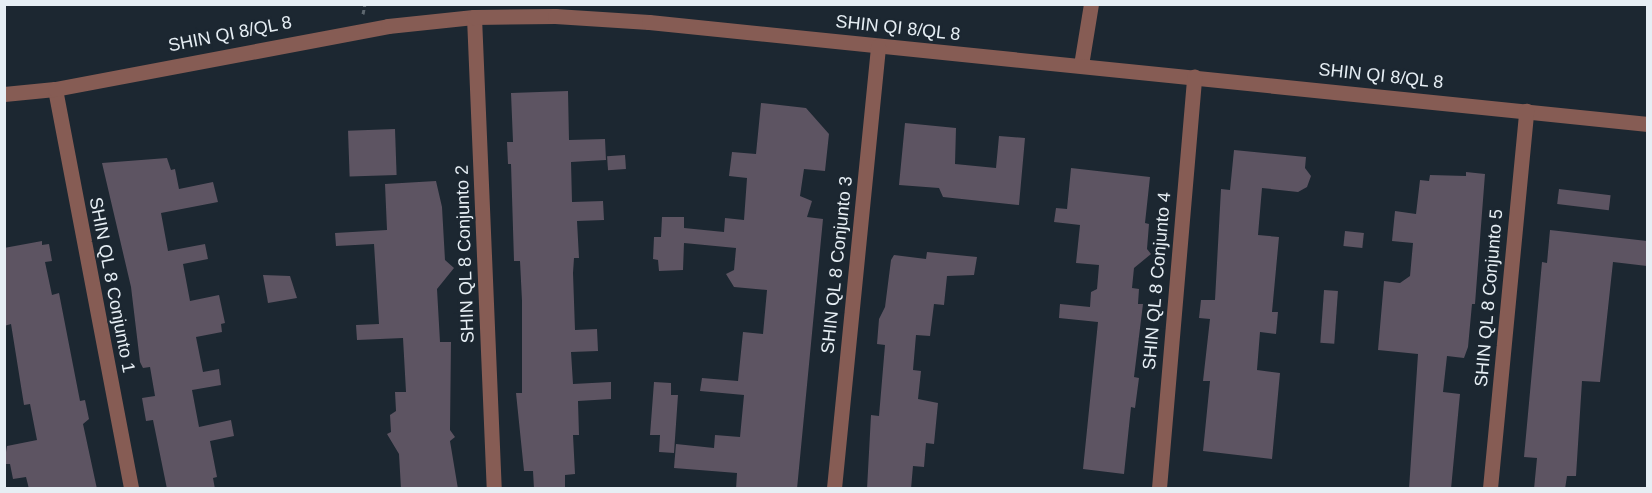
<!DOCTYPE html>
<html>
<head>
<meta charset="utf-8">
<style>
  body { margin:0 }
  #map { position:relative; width:1652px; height:493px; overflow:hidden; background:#1c2731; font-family:Arial,sans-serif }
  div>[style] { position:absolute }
  .building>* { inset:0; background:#5d5462; transform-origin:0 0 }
  .path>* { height:3px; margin-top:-1.5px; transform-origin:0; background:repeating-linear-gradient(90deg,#5d676f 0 4.5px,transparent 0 7.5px) }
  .minor>* { height:15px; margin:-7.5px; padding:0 7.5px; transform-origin:7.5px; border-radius:7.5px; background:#865c54 }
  span { translate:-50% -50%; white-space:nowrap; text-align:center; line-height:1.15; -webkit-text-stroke:4.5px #1c2731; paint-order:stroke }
  .street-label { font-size:18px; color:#e6eef4 }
  .frame { position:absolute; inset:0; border:6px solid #e6eef4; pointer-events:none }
</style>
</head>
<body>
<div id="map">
  <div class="building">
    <i style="clip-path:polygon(568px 91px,569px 140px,605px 139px,606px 160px,571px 162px,572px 202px,603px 201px,604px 220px,577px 221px,579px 258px,574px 258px,573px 273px,575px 330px,597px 329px,598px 351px,571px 352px,573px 384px,611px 382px,611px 399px,578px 401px,579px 435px,573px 435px,575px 474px,565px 475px,565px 489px,534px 489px,533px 471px,524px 471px,516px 393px,522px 393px,522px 301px,520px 261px,514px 261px,511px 164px,508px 164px,507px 142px,513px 142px,511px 93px)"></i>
    <i style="clip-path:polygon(761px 103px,806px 108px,829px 134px,825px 171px,804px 169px,800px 196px,812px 201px,807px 217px,823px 219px,797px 489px,736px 489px,737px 473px,674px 468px,676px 444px,714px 448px,715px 435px,740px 437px,744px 395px,700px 391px,702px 378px,738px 381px,743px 332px,763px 334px,767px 290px,734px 287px,726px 274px,734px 270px,736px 248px,684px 243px,683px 270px,659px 271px,658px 260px,653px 259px,654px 237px,661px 237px,662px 217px,684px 217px,684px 228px,724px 232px,725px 218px,744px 220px,747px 178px,729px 176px,732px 152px,756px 154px)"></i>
    <i style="clip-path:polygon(905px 123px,956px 128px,955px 164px,996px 168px,999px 136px,1025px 138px,1019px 205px,943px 197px,939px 188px,899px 185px)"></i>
    <i style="left:395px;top:129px;width:46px;height:47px;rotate:88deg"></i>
    <i style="clip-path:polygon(1234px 150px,1306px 157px,1305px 168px,1311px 176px,1307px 187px,1298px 192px,1262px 188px,1258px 235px,1279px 237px,1272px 312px,1278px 312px,1276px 334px,1260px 332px,1257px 370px,1280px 373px,1272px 459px,1203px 451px,1210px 381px,1203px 381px,1210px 319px,1199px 318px,1201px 300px,1215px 300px,1221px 189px,1230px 190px)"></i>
    <i style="left:625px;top:155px;width:14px;height:18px;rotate:86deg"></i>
    <i style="clip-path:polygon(167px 158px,171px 170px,175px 169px,179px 189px,213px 182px,218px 202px,161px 213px,168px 251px,205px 244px,208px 259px,183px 264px,190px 301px,219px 295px,225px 323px,221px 324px,222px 332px,196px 337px,203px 372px,219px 369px,221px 385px,192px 390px,199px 427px,231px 420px,234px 436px,210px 441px,217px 477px,213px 478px,215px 489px,167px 489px,153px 420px,146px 421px,142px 398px,155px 396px,150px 367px,143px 368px,140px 362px,131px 287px,102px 163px)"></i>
    <i style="clip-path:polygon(1071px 168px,1150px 177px,1145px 223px,1149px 224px,1147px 249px,1151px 254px,1134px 268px,1132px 288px,1139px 289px,1138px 304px,1143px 304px,1134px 377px,1139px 378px,1135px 408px,1131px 407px,1124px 474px,1083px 469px,1098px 322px,1059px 318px,1060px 304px,1090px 307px,1091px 292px,1097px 289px,1099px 265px,1076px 263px,1080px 225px,1054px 222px,1056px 208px,1067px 209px)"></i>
    <i style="clip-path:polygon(1466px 172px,1485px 174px,1475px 304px,1472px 304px,1468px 347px,1464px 358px,1447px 356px,1443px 392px,1460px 394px,1451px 489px,1409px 489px,1418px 354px,1378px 350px,1384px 281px,1400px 283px,1410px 276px,1413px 243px,1392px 241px,1395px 211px,1416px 214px,1420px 180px,1429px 181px,1430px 175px,1466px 176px)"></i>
    <i style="clip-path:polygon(436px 181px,442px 207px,445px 260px,454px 268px,437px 289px,440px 342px,451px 342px,450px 430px,455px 437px,450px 441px,458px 489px,401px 489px,399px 454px,387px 434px,391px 432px,390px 415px,396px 411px,395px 392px,406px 392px,403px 338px,357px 340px,356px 325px,379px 324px,374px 244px,336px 246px,335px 233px,387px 230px,385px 184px)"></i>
    <i style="left:1559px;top:189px;width:52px;height:15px;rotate:7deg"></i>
    <i style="clip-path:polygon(1550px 230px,1647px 241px,1647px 266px,1613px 262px,1600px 382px,1582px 381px,1576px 476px,1567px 476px,1565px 489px,1534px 489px,1537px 458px,1524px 457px,1542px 262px,1547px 263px)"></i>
    <i style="left:1345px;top:231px;width:19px;height:15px;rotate:6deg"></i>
    <i style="clip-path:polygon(42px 241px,42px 245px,49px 244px,52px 261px,45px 262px,52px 295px,59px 293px,80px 401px,85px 400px,89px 419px,83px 424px,97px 489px,29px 489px,26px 477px,13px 479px,10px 464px,4px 464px,7px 446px,37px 440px,30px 404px,24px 405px,11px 324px,4px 326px,4px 248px)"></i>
    <i style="clip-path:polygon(927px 252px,977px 257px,974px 275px,947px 276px,944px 305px,934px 304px,930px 336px,916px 335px,913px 370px,921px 371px,918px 399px,938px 403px,934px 444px,926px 443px,924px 467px,913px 466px,911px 489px,867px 489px,871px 415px,879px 416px,885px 345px,877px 344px,879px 319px,885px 307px,891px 260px,894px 255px,926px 259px)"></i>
    <i style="clip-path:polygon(263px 275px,290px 276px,297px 298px,268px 303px)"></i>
    <i style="left:1324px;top:290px;width:14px;height:53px;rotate:4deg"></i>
    <i style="clip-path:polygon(654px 382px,671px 383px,671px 395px,678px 395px,674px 453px,659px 452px,660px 435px,650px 435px)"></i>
  </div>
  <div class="path">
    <i style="left:363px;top:14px;width:10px;rotate:-79deg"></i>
  </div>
  <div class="minor">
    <i style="left:474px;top:17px;width:471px;rotate:87.6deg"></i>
    <i style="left:1081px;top:65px;width:62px;rotate:-80.7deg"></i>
    <i style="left:55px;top:89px;width:406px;rotate:79.2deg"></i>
    <i style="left:4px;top:94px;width:51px;rotate:-5.6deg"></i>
    <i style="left:55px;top:89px;width:339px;rotate:-10.7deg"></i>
    <i style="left:388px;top:26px;width:86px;rotate:-6deg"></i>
    <i style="left:474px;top:17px;width:81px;rotate:-0.7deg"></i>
    <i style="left:555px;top:16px;width:94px;rotate:3.7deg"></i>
    <i style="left:649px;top:22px;width:1004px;rotate:5.83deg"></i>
    <i style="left:834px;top:488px;width:444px;rotate:-84.3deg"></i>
    <i style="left:1159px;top:488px;width:413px;rotate:-85.1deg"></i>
    <i style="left:1490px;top:488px;width:379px;rotate:-84.5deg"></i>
  </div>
  <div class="street-label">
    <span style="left:898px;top:28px;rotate:6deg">SHIN QI 8/QL 8</span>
    <span style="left:230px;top:34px;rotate:-11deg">SHIN QI 8/QL 8</span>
    <span style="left:1381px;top:76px;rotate:6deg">SHIN QI 8/QL 8</span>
    <span style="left:465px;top:254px;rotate:-92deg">SHIN QL 8 Conjunto 2</span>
    <span style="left:837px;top:265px;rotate:-84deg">SHIN QL 8 Conjunto 3</span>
    <span style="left:1157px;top:281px;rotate:-85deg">SHIN QL 8 Conjunto 4</span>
    <span style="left:112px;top:285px;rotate:79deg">SHIN QL 8 Conjunto 1</span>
    <span style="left:1489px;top:298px;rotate:-85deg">SHIN QL 8 Conjunto 5</span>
  </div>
  <div class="frame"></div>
</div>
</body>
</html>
